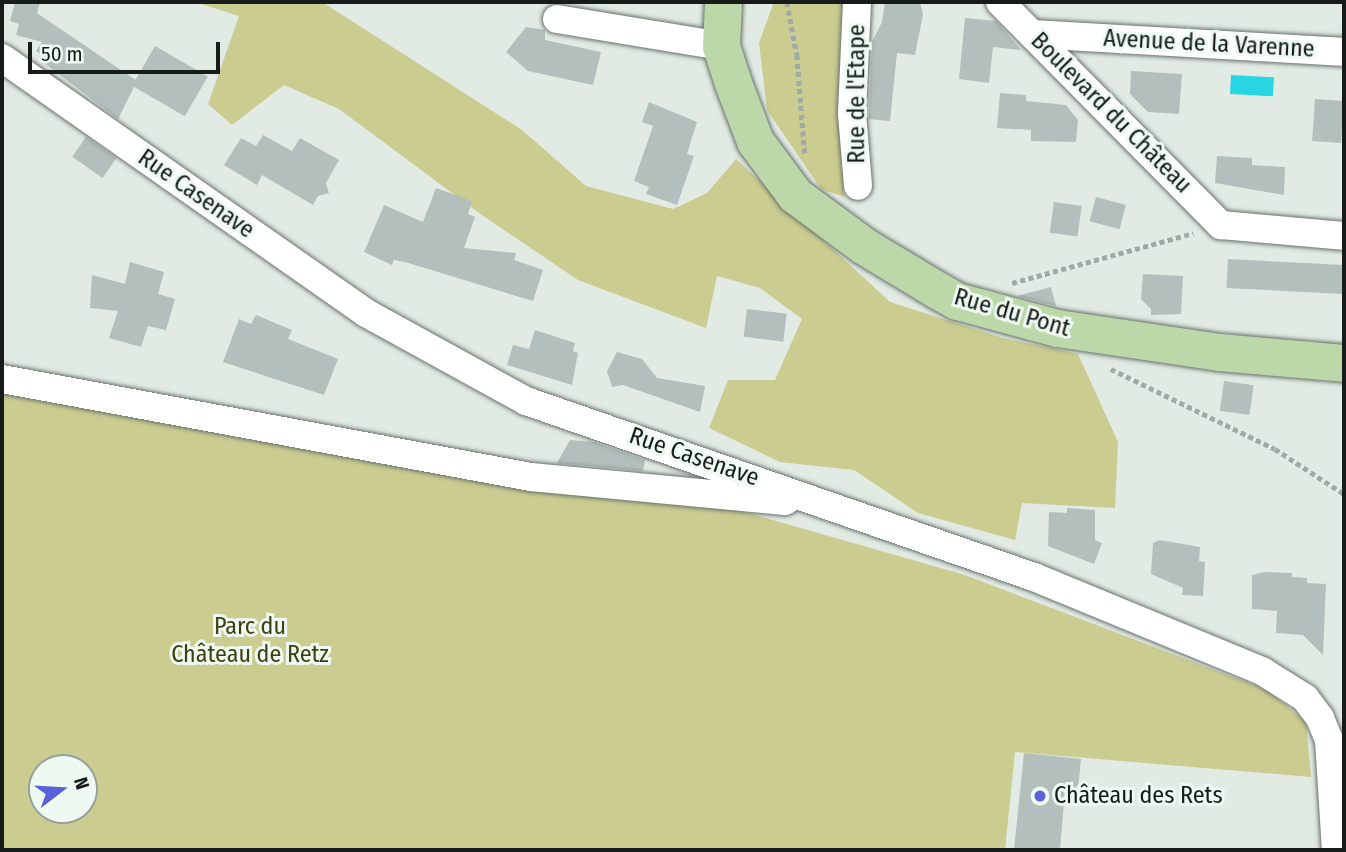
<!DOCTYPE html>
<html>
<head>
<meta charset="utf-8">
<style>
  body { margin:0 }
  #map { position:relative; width:1346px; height:852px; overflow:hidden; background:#e1ebe4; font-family:"Fira Sans Condensed",sans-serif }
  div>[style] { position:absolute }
  .green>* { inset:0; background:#cbcc90 }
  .water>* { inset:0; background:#28d5e3; transform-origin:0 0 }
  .building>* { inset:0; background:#b3bfbc; transform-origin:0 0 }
  .path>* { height:4.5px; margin-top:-2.25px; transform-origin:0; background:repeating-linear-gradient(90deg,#a1a9a4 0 5px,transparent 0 8.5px) }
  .roads { filter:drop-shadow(0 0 2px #69726c) drop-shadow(0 0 2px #69726c) }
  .minor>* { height:28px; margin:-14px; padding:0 14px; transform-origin:14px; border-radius:14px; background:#fff }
  .major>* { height:37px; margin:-18.5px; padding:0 18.5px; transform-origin:18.5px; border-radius:18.5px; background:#bcd7a8 }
  .dots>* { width:19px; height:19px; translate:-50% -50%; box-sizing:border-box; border:4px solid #eef9f2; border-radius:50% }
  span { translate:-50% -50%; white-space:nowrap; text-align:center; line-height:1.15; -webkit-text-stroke:6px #eef9f2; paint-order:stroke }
  .street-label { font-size:24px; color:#171b19 }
  .park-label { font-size:24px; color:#403f13 }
  .poi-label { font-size:24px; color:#171b19 }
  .left { translate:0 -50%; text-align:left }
  .frame { position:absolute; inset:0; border:4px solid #171b19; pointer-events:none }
  .north { position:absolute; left:28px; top:754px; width:70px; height:70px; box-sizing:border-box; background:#eef9f2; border:2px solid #98a09b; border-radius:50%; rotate:73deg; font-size:19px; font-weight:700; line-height:28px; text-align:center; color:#171b19 }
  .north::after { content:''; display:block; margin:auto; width:24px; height:32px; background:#5761d8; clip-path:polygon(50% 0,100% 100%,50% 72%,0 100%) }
  .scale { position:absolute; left:28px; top:42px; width:192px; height:32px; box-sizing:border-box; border:4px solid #171b19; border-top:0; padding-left:9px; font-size:21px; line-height:24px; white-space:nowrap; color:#171b19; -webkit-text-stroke:5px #eef9f2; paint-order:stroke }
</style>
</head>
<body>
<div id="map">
  <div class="green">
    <i style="clip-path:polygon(195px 2px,322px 2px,522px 130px,586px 186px,673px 209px,707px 193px,736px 159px,890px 302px,1003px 338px,1078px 354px,1118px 442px,1115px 508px,1022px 503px,1015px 540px,918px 513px,854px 470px,780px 462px,709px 428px,728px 380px,775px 380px,802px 319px,760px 288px,717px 276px,706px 328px,578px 280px,479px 213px,339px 109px,284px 85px,232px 125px,208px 104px,239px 16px)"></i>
    <i style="clip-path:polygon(774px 2px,843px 2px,844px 197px,821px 189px,767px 110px,759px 43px)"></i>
    <i style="clip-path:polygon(evenodd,2px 392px,685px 495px,965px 575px,1267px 690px,1306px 722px,1311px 777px,1015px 752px,1005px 850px,2px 850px,2px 392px,42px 768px,84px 768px,84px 810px,42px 810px,42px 768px)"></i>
  </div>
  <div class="water">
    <i style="left:1231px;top:75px;width:43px;height:19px;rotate:3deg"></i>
  </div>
  <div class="building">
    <i style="clip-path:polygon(15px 2px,40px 2px,37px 13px,137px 81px,118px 119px,39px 59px,42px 55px,36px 51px,42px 42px,16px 35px,19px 24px,10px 21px)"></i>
    <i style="clip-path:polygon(885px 2px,920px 2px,923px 14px,915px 55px,897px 53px,890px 121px,869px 119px,869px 114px,872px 42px,882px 22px)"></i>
    <i style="clip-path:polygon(965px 18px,996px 21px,1021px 50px,993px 47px,989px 83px,959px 79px)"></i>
    <i style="clip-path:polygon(526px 27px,545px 30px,545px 40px,601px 52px,593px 85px,528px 71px,506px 52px)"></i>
    <i style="left:155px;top:46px;width:61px;height:46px;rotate:30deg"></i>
    <i style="clip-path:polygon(1131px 71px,1182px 74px,1179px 114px,1148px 112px,1130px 94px)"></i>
    <i style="clip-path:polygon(1000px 93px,1026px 95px,1026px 101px,1066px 105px,1078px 120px,1076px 142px,1031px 141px,1031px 130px,997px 128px)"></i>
    <i style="left:1315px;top:99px;width:29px;height:42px;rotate:4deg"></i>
    <i style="clip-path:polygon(649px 102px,697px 122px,687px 154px,694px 156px,677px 205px,646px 194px,649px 187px,634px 181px,653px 126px,642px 122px)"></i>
    <i style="clip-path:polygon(263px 135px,292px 151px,300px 138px,339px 160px,326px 183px,329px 193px,318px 196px,313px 205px,262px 175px,257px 185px,224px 165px,241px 138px,256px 146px)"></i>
    <i style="left:86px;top:137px;width:37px;height:24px;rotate:35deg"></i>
    <i style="clip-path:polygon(1217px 156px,1252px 158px,1252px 165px,1285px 167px,1284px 195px,1215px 183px)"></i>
    <i style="clip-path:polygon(436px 188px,472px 201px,468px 214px,475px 217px,464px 248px,516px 253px,514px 260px,543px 270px,533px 301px,405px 262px,394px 260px,392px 265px,364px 252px,384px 205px,423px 222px)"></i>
    <i style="left:1096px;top:197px;width:31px;height:25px;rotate:15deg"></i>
    <i style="left:1054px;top:202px;width:28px;height:31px;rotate:8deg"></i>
    <i style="left:1228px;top:259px;width:116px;height:29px;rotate:3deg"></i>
    <i style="clip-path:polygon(130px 262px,164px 272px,158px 294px,175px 299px,166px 330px,148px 326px,141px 347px,109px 338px,118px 311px,90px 308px,92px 275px,125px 284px)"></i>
    <i style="clip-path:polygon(1143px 274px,1183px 276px,1181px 314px,1151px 315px,1151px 309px,1141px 299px)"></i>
    <i style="clip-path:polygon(1051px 287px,1056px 306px,1017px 296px)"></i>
    <i style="left:747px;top:309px;width:40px;height:28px;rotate:7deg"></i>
    <i style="clip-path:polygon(256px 315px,292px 330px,288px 339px,338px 359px,324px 395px,223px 362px,239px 319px,251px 324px)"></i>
    <i style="clip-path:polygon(535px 330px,575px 343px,573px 351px,578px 353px,572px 385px,507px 365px,513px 345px,529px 349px)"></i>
    <i style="clip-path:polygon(617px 352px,642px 359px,657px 378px,705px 386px,700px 412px,623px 385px,612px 387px,607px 371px)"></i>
    <i style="left:1224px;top:381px;width:30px;height:30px;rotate:8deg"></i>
    <i style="clip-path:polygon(570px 440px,593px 442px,645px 460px,643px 471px,557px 463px)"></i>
    <i style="clip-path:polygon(1067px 508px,1095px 510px,1095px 540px,1102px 543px,1094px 564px,1048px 546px,1049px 512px,1067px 513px)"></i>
    <i style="clip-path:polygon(1159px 540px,1200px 547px,1199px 561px,1205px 562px,1203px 596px,1182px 595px,1183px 588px,1151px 574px,1153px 543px)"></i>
    <i style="clip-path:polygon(1265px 572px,1292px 573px,1292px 577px,1307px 578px,1307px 583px,1326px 584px,1323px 655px,1303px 635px,1276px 633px,1277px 611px,1252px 609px,1252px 575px)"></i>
    <i style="clip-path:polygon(1024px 753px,1081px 759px,1078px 790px,1065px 789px,1060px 850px,1014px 850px)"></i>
  </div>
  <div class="path">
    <i style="left:787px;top:2px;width:54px;rotate:79.3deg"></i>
    <i style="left:797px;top:55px;width:102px;rotate:85.5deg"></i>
    <i style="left:1012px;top:283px;width:188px;rotate:-15.4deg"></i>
    <i style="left:1111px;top:369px;width:182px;rotate:26deg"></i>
    <i style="left:1275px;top:449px;width:82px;rotate:33.1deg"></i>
  </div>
  <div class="roads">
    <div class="minor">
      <i style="left:857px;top:2px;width:112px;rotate:92.6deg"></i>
      <i style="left:852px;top:114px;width:72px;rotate:85.2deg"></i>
      <i style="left:1000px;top:2px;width:314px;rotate:45.3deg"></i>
      <i style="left:1221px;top:225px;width:123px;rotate:5.1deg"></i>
      <i style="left:557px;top:19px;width:166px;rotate:9.3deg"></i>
      <i style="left:1033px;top:34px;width:312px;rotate:3.3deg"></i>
      <i style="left:2px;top:58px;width:444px;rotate:35deg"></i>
      <i style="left:366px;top:313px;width:183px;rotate:28.8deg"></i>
      <i style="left:526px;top:401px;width:538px;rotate:19.11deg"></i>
      <i style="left:1034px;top:577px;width:247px;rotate:22.4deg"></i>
      <i style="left:1262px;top:671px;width:51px;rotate:32.1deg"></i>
      <i style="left:1305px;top:698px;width:25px;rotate:53deg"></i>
      <i style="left:1320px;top:718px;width:24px;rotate:68deg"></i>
      <i style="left:1329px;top:740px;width:110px;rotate:86.4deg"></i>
      <i style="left:2px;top:379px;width:538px;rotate:10.5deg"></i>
      <i style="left:531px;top:477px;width:255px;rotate:5.4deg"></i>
      <i style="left:785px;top:501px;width:7px;rotate:-34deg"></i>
    </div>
    <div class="major">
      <i style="left:723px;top:2px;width:44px;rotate:92.6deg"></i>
      <i style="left:721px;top:46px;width:39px;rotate:72deg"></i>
      <i style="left:733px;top:83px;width:62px;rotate:69.2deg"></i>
      <i style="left:755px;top:141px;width:67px;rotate:53.5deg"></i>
      <i style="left:795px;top:195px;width:86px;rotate:36.5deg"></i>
      <i style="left:864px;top:246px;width:85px;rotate:31.1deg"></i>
      <i style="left:937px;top:290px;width:23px;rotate:29deg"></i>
      <i style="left:957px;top:301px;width:104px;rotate:15.1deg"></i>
      <i style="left:1057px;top:328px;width:164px;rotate:8.4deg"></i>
      <i style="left:1219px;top:352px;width:125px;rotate:5deg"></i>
    </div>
  </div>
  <div class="dots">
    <i style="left:1040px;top:796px;background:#5761d8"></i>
  </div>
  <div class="street-label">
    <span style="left:1209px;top:44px;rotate:3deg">Avenue de la Varenne</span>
    <span style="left:857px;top:94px;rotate:-90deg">Rue de l'Etape</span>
    <span style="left:1111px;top:113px;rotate:45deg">Boulevard du Château</span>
    <span style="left:196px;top:194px;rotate:35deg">Rue Casenave</span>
    <span style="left:1012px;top:313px;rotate:16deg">Rue du Pont</span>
    <span style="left:694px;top:457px;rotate:19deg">Rue Casenave</span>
  </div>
  <div class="park-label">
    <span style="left:250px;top:641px">Parc du<br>Château de Retz</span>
  </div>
  <div class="poi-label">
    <span class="left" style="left:1054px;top:796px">Château des Rets</span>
  </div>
  <div class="frame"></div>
  <div class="north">N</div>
  <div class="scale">50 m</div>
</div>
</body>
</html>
